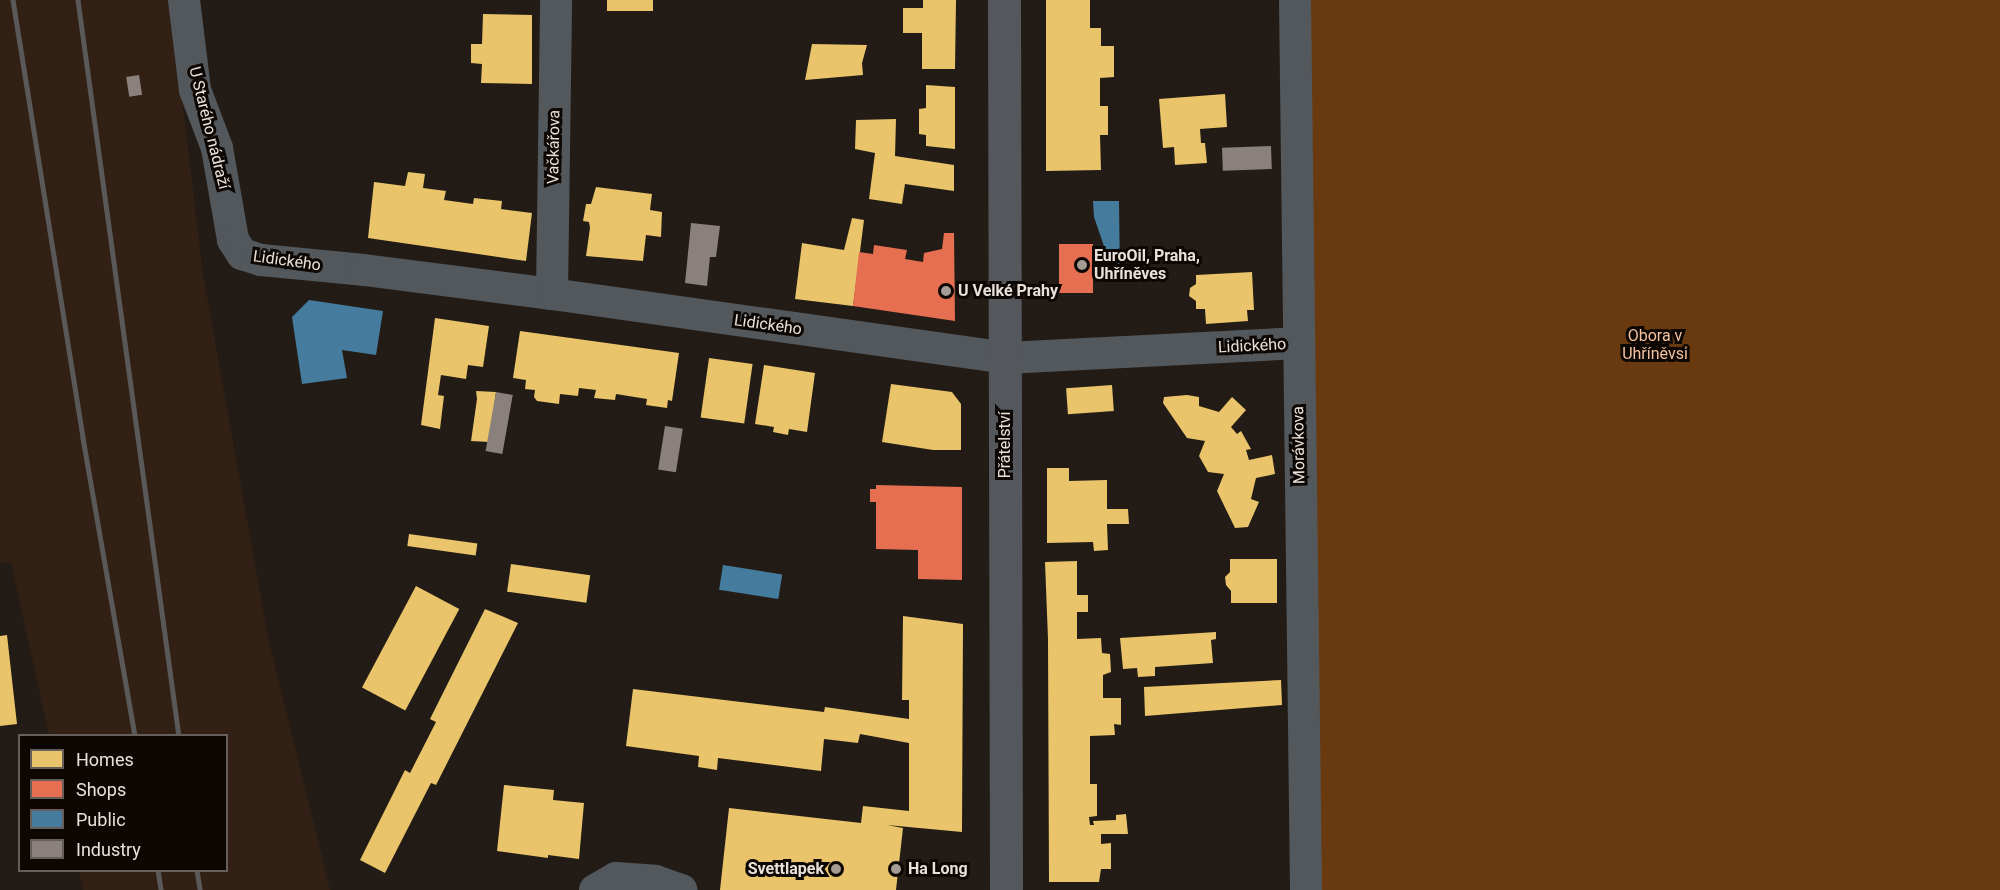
<!DOCTYPE html>
<html>
<head>
<meta charset="utf-8">
<style>
  body { margin:0 }
  #map { position:relative; width:2000px; height:890px; overflow:hidden; background:#231c16; font-family:Roboto,sans-serif }
  div>[style] { position:absolute }
  .built>* { inset:0; background:#312013 }
  .forest>* { inset:0; background:#693a10; transform-origin:0 0 }
  .homes>* { inset:0; background:#e9c46a; transform-origin:0 0 }
  .shops>* { inset:0; background:#e76f51; transform-origin:0 0 }
  .public>* { inset:0; background:#457b9d; transform-origin:0 0 }
  .industry>* { inset:0; background:#8a817c; transform-origin:0 0 }
  .minor>* { height:32px; margin:-16px; padding:0 16px; transform-origin:16px; border-radius:16px; background:#53585d }
  .major>* { height:33px; margin:-16.5px; padding:0 16.5px; transform-origin:16.5px; border-radius:16.5px; background:#54585c }
  .rail>* { height:4.5px; margin:-2.25px; padding:0 2.25px; transform-origin:2.25px; border-radius:2.25px; background:#5a5959 }
  .dots>* { width:16px; height:16px; translate:-50% -50%; box-sizing:border-box; border:3px solid #0d0704; border-radius:50% }
  span { translate:-50% -50%; white-space:nowrap; text-align:center; line-height:1.15; -webkit-text-stroke:6px #0d0704; paint-order:stroke }
  .street-label { font-size:16px; color:#eae0da }
  .poi-label { font-size:16px; color:#eae0da; font-weight:700 }
  .left { translate:0 -50%; text-align:left }
  .right { translate:-100% -50%; text-align:right }
  .park-label { font-size:16px; color:#f4c29f }
  .legend { position:absolute; left:18px; top:734px; width:210px; height:138px; box-sizing:border-box; background:#0d0704; border:2px solid #655e5a; margin:0; padding:8px 10px; list-style:none; font-size:18px; color:#eae0da }
  .legend li { display:flex; align-items:center; gap:12px; height:30px }
  .legend b { width:30px; border:2px solid #655e5a }
</style>
</head>
<body>
<div id="map">
  <div class="built">
    <i style="clip-path:polygon(0 0,170px 0,203px 274px,268px 637px,330px 890px,83px 890px,79px 871px,226px 870px,226px 736px,49px 735px,11px 563px,0 563px)"></i>
  </div>
  <div class="forest">
    <i style="left:1305px;top:0;width:695px;height:890px"></i>
  </div>
  <div class="homes">
    <i style="left:607px;top:0;width:46px;height:11px"></i>
    <i style="clip-path:polygon(923px 0,956px 0,955px 69px,922px 69px,922px 33px,903px 33px,903px 8px,923px 8px)"></i>
    <i style="clip-path:polygon(1046px 0,1090px 0,1090px 28px,1101px 28px,1101px 46px,1114px 46px,1114px 77px,1100px 78px,1100px 106px,1108px 106px,1108px 135px,1100px 135px,1101px 170px,1046px 171px)"></i>
    <i style="clip-path:polygon(483px 14px,532px 15px,532px 84px,481px 83px,482px 64px,471px 63px,471px 44px,482px 44px)"></i>
    <i style="clip-path:polygon(812px 44px,867px 45px,862px 63px,863px 75px,805px 80px)"></i>
    <i style="clip-path:polygon(926px 85px,955px 87px,955px 149px,926px 146px,926px 135px,919px 134px,919px 109px,926px 108px)"></i>
    <i style="clip-path:polygon(1225px 94px,1227px 127px,1200px 129px,1201px 143px,1205px 143px,1207px 163px,1175px 165px,1174px 147px,1163px 148px,1159px 99px)"></i>
    <i style="clip-path:polygon(896px 119px,895px 156px,954px 165px,954px 191px,905px 184px,902px 204px,869px 199px,875px 153px,855px 149px,856px 120px)"></i>
    <i style="clip-path:polygon(408px 172px,425px 174px,423px 188px,446px 191px,444px 200px,473px 204px,474px 198px,502px 201px,501px 209px,532px 213px,526px 261px,368px 238px,374px 182px,405px 186px)"></i>
    <i style="clip-path:polygon(596px 187px,652px 194px,650px 210px,662px 212px,661px 237px,646px 235px,643px 261px,586px 256px,590px 228px,589px 222px,583px 221px,586px 204px,591px 204px)"></i>
    <i style="clip-path:polygon(852px 218px,864px 220px,853px 306px,795px 299px,802px 243px,844px 250px)"></i>
    <i style="clip-path:polygon(1252px 272px,1254px 310px,1247px 310px,1248px 321px,1206px 324px,1205px 309px,1196px 309px,1196px 301px,1189px 296px,1190px 288px,1196px 284px,1196px 275px)"></i>
    <i style="clip-path:polygon(435px 318px,489px 326px,483px 367px,468px 365px,466px 379px,441px 375px,438px 395px,444px 396px,440px 429px,421px 425px)"></i>
    <i style="clip-path:polygon(520px 331px,679px 353px,672px 401px,668px 400px,667px 408px,646px 405px,647px 399px,616px 394px,615px 400px,594px 398px,596px 390px,579px 388px,578px 396px,560px 394px,559px 404px,537px 401px,534px 397px,535px 390px,525px 389px,526px 380px,513px 378px)"></i>
    <i style="left:709px;top:358px;width:44px;height:60px;rotate:8deg"></i>
    <i style="clip-path:polygon(764px 365px,815px 373px,807px 432px,789px 429px,788px 435px,773px 432px,774px 427px,755px 424px)"></i>
    <i style="clip-path:polygon(891px 384px,952px 392px,961px 404px,961px 450px,933px 450px,882px 442px)"></i>
    <i style="left:1112px;top:385px;width:26px;height:46px;rotate:86deg"></i>
    <i style="clip-path:polygon(476px 391px,496px 392px,489px 442px,471px 441px,477px 399px)"></i>
    <i style="clip-path:polygon(1187px 395px,1199px 397px,1199px 406px,1219px 412px,1232px 397px,1246px 410px,1231px 427px,1237px 434px,1241px 431px,1251px 449px,1246px 450px,1249px 460px,1272px 455px,1275px 474px,1256px 478px,1251px 499px,1259px 502px,1248px 527px,1235px 528px,1217px 491px,1224px 474px,1208px 472px,1199px 456px,1205px 441px,1187px 438px,1163px 403px,1164px 397px)"></i>
    <i style="clip-path:polygon(1047px 468px,1069px 468px,1069px 481px,1107px 480px,1107px 509px,1128px 509px,1129px 524px,1107px 524px,1108px 550px,1094px 551px,1093px 542px,1047px 543px)"></i>
    <i style="left:409px;top:534px;width:69px;height:12px;rotate:8deg"></i>
    <i style="clip-path:polygon(1230px 559px,1277px 559px,1277px 603px,1231px 603px,1231px 591px,1226px 585px,1225px 577px,1230px 572px)"></i>
    <i style="clip-path:polygon(1077px 561px,1077px 595px,1088px 595px,1088px 612px,1077px 612px,1077px 639px,1101px 638px,1102px 653px,1110px 654px,1111px 672px,1103px 675px,1103px 698px,1121px 698px,1121px 725px,1114px 724px,1115px 735px,1090px 736px,1090px 784px,1097px 784px,1097px 816px,1089px 817px,1090px 825px,1094px 825px,1093px 821px,1116px 820px,1116px 815px,1126px 814px,1128px 834px,1101px 834px,1101px 844px,1111px 843px,1111px 869px,1101px 869px,1099px 882px,1049px 882px,1048px 639px,1045px 562px)"></i>
    <i style="left:511px;top:564px;width:80px;height:28px;rotate:8deg"></i>
    <i style="left:416px;top:586px;width:49px;height:115px;rotate:28deg"></i>
    <i style="clip-path:polygon(485px 609px,518px 623px,436px 785px,431px 783px,385px 873px,360px 860px,405px 770px,410px 773px,436px 722px,430px 719px)"></i>
    <i style="clip-path:polygon(903px 616px,963px 624px,962px 832px,887px 825px,903px 828px,896px 890px,720px 890px,729px 808px,861px 823px,863px 806px,909px 811px,909px 743px,860px 734px,858px 743px,824px 739px,821px 771px,718px 758px,717px 770px,698px 767px,699px 756px,626px 746px,633px 689px,824px 712px,825px 707px,909px 719px,909px 700px,902px 700px)"></i>
    <i style="clip-path:polygon(1216px 632px,1216px 639px,1211px 640px,1213px 663px,1155px 667px,1155px 676px,1138px 677px,1137px 668px,1123px 669px,1120px 638px)"></i>
    <i style="clip-path:polygon(7px 635px,17px 724px,0 726px,0 636px)"></i>
    <i style="clip-path:polygon(1281px 680px,1282px 705px,1145px 716px,1144px 687px)"></i>
    <i style="clip-path:polygon(504px 785px,554px 790px,553px 800px,584px 803px,579px 859px,548px 855px,548px 858px,497px 851px)"></i>
  </div>
  <div class="shops">
    <i style="clip-path:polygon(944px 233px,954px 233px,955px 321px,853px 306px,859px 252px,873px 254px,874px 245px,907px 250px,905px 259px,923px 262px,924px 253px,942px 249px)"></i>
    <i style="left:1059px;top:244px;width:34px;height:49px"></i>
    <i style="clip-path:polygon(876px 485px,962px 487px,962px 580px,918px 579px,918px 550px,876px 549px,876px 502px,870px 502px,870px 489px,876px 489px)"></i>
  </div>
  <div class="public">
    <i style="clip-path:polygon(1093px 201px,1119px 201px,1120px 277px,1105px 278px,1105px 249px,1094px 217px)"></i>
    <i style="clip-path:polygon(309px 300px,383px 311px,376px 355px,342px 350px,347px 378px,302px 384px,292px 317px)"></i>
    <i style="left:723px;top:565px;width:60px;height:25px;rotate:9deg"></i>
  </div>
  <div class="industry">
    <i style="left:139px;top:75px;width:20px;height:13px;rotate:81deg"></i>
    <i style="left:1271px;top:146px;width:23px;height:49px;rotate:88deg"></i>
    <i style="clip-path:polygon(691px 223px,720px 226px,716px 257px,710px 257px,707px 286px,685px 283px)"></i>
    <i style="left:496px;top:392px;width:17px;height:60px;rotate:10deg"></i>
    <i style="left:665px;top:426px;width:18px;height:44px;rotate:9deg"></i>
  </div>
  <div class="minor">
    <i style="left:184px;top:0;width:91px;rotate:83deg"></i>
    <i style="left:195px;top:90px;width:62px;rotate:69.2deg"></i>
    <i style="left:217px;top:148px;width:93px;rotate:80.1deg"></i>
    <i style="left:233px;top:240px;width:17px;rotate:57deg"></i>
    <i style="left:242px;top:254px;width:20px;rotate:18deg"></i>
    <i style="left:261px;top:260px;width:103px;rotate:5.5deg"></i>
    <i style="left:364px;top:270px;width:190px;rotate:7.3deg"></i>
    <i style="left:552px;top:294px;width:457px;rotate:8deg"></i>
    <i style="left:1005px;top:358px;width:292px;rotate:-2.9deg"></i>
    <i style="left:1295px;top:0;width:890px;rotate:89.29deg"></i>
    <i style="left:552px;top:294px;width:294px;rotate:-89.2deg"></i>
    <i style="left:595px;top:890px;width:24px;rotate:-30deg"></i>
    <i style="left:616px;top:878px;width:39px;rotate:4deg"></i>
    <i style="left:655px;top:881px;width:28px;rotate:19deg"></i>
  </div>
  <div class="major">
    <i style="left:1004px;top:0;width:890px;rotate:89.87deg"></i>
  </div>
  <div class="rail">
    <i style="left:13px;top:0;width:444px;rotate:80.9deg"></i>
    <i style="left:83px;top:438px;width:303px;rotate:80.1deg"></i>
    <i style="left:78px;top:0;width:743px;rotate:82.19deg"></i>
    <i style="left:158px;top:870px;width:20px;rotate:81deg"></i>
    <i style="left:197px;top:870px;width:20px;rotate:81deg"></i>
  </div>
  <div class="dots">
    <i style="left:1082px;top:265px;background:#a49b95"></i>
    <i style="left:946px;top:291px;background:#a49b95"></i>
    <i style="left:836px;top:869px;background:#a49b95"></i>
    <i style="left:896px;top:869px;background:#a49b95"></i>
  </div>
  <div class="street-label">
    <span style="left:209px;top:128px;rotate:76deg">U Starého nádraží</span>
    <span style="left:554px;top:147px;rotate:-89deg">Vačkářova</span>
    <span style="left:287px;top:261px;rotate:8deg">Lidického</span>
    <span style="left:768px;top:325px;rotate:8deg">Lidického</span>
    <span style="left:1252px;top:346px;rotate:-3deg">Lidického</span>
    <span style="left:1005px;top:445px;rotate:-90deg">Přátelství</span>
    <span style="left:1299px;top:445px;rotate:-91deg">Morávkova</span>
  </div>
  <div class="poi-label">
    <span class="left" style="left:1094px;top:265px">EuroOil, Praha,<br>Uhříněves</span>
    <span class="left" style="left:958px;top:291px">U Velké Prahy</span>
    <span class="right" style="left:824px;top:869px">Svettlapek</span>
    <span class="left" style="left:908px;top:869px">Ha Long</span>
  </div>
  <div class="park-label">
    <span style="left:1655px;top:345px">Obora v<br>Uhříněvsi</span>
  </div>
  <ul class="legend">
  <li><b style="height:16px;background:#e9c46a"></b>Homes</li>
  <li><b style="height:16px;background:#e76f51"></b>Shops</li>
  <li><b style="height:16px;background:#457b9d"></b>Public</li>
  <li><b style="height:16px;background:#8a817c"></b>Industry</li>
  </ul>
</div>
</body>
</html>
